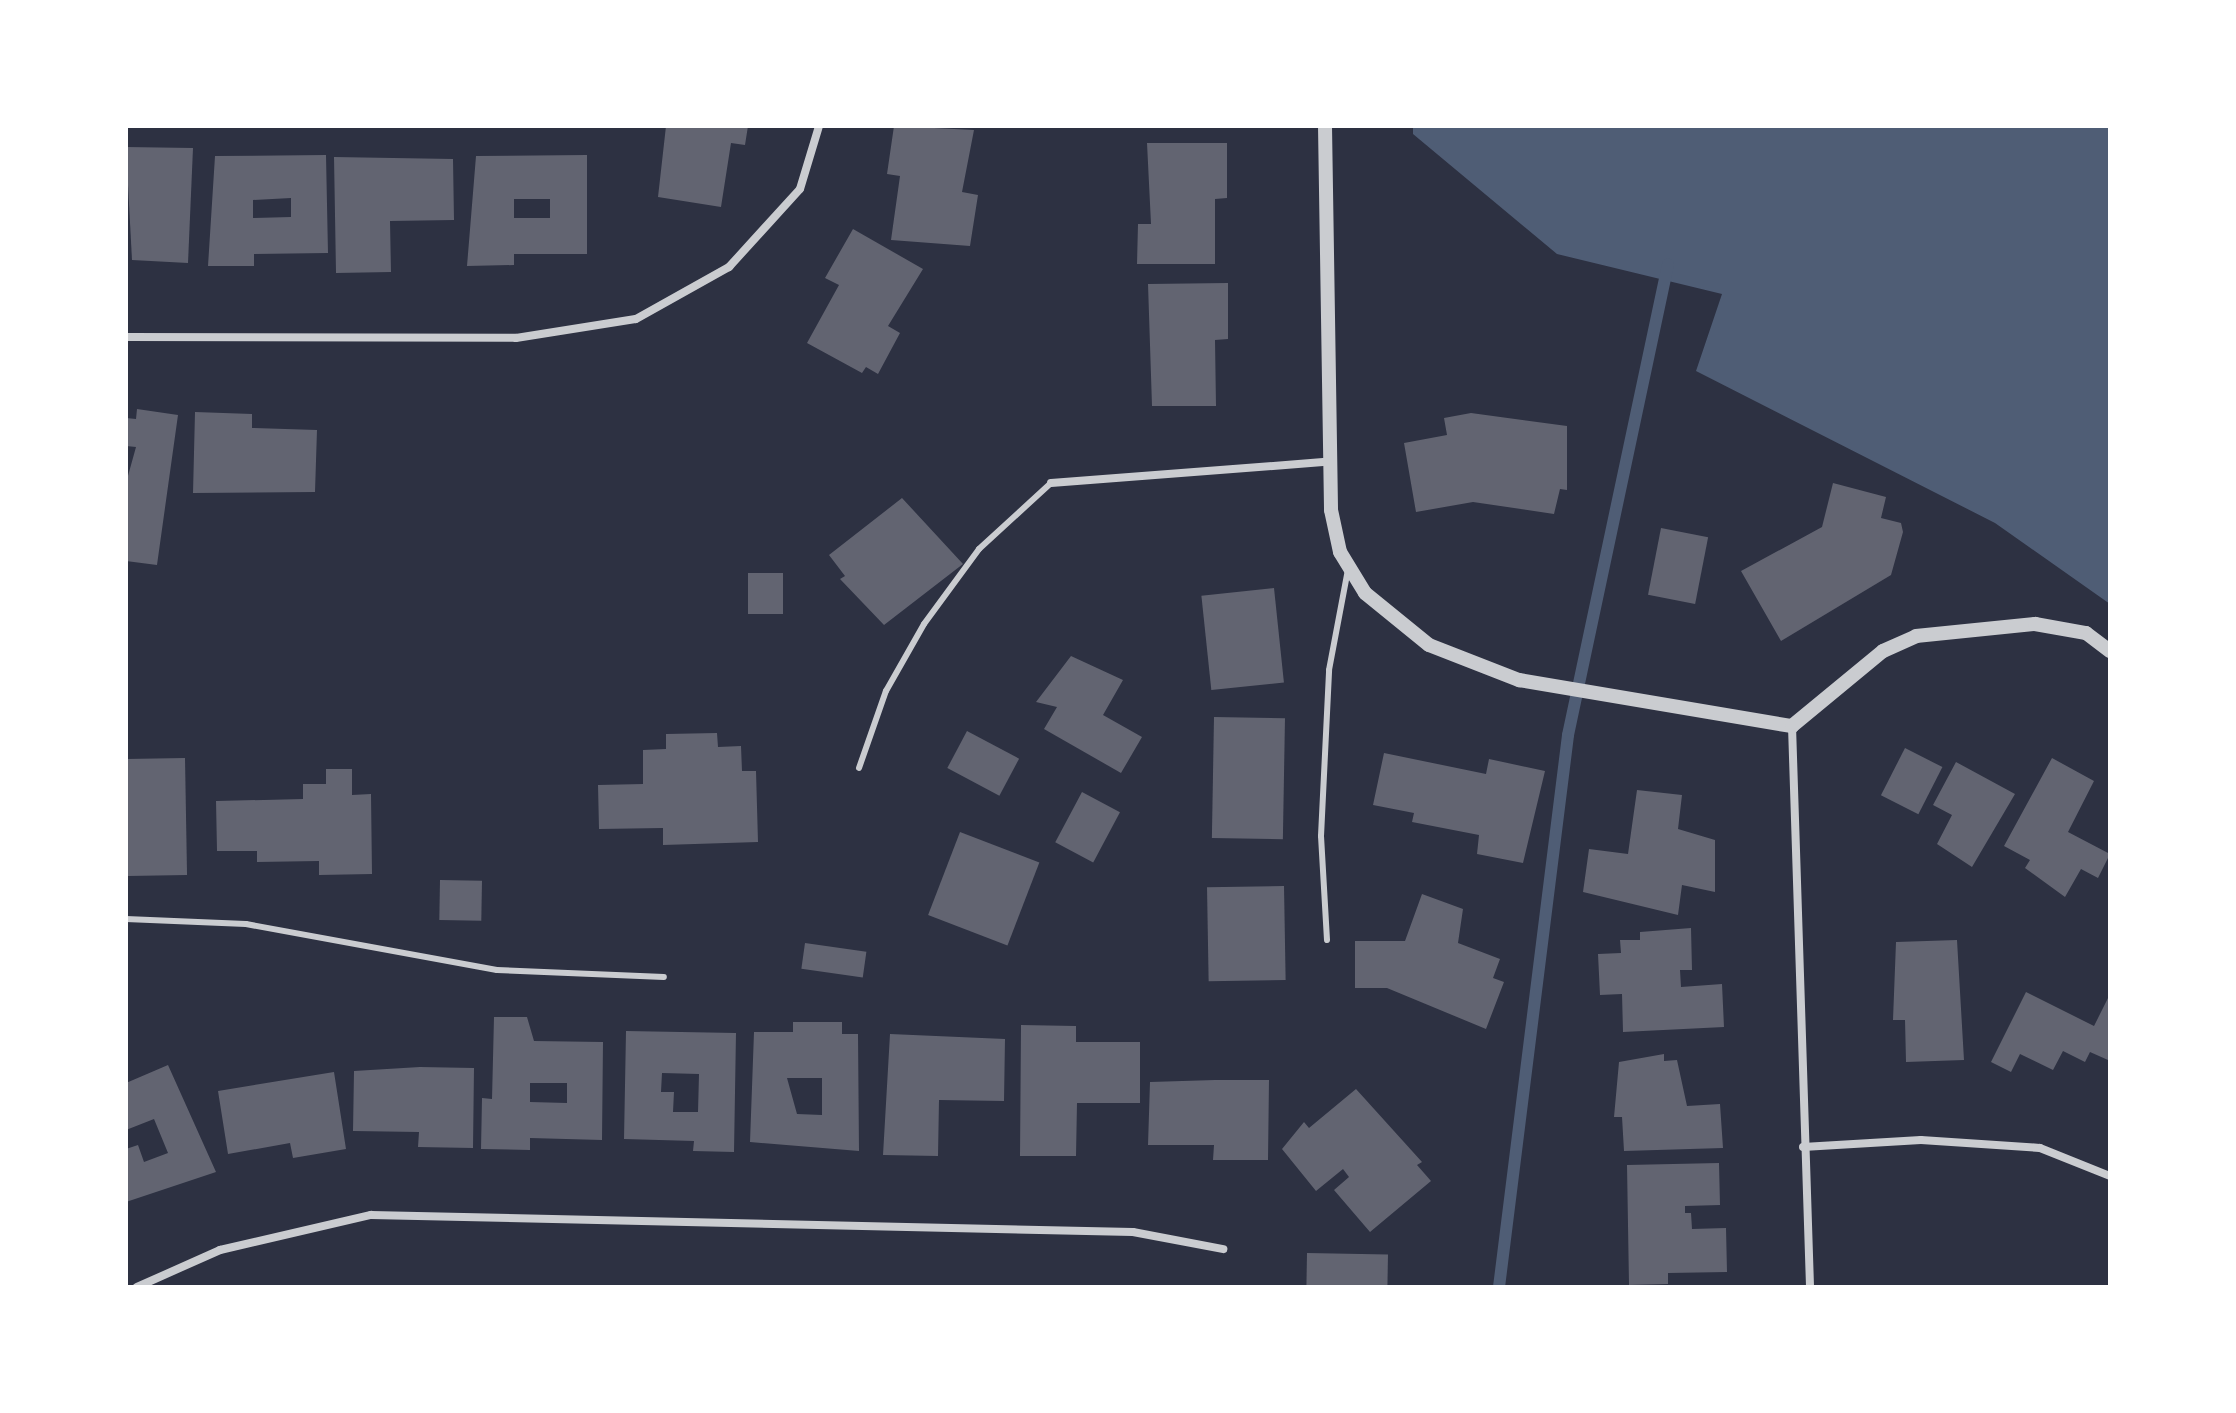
<!DOCTYPE html>
<html>
<head>
<meta charset="utf-8">
<style>
  body { margin:0 }
  #map { position:relative; width:2236px; height:1413px; overflow:hidden; background:#2d3142; font-family:"Playfair Display",serif }
  div>[style] { position:absolute }
  .water>* { inset:0; background:#4f5d75 }
  .stream>* { height:12px; margin:-6px; padding:0 6px; transform-origin:6px; border-radius:6px; background:#4f5d75 }
  .building>* { inset:0; background:#626471; transform-origin:0 0 }
  .service>* { height:6px; margin:-3px; padding:0 3px; transform-origin:3px; border-radius:3px; background:#caccd0 }
  .minor>* { height:8px; margin:-4px; padding:0 4px; transform-origin:4px; border-radius:4px; background:#caccd0 }
  .tertiary>* { height:14px; margin:-7px; padding:0 7px; transform-origin:7px; border-radius:7px; background:#caccd0 }
  span { translate:-50% -50%; white-space:nowrap; text-align:center; line-height:1.15; -webkit-text-stroke:8px #fff; paint-order:stroke }
  .frame { position:absolute; inset:0; border:128px solid #fff; pointer-events:none }
</style>
</head>
<body>
<div id="map">
  <div class="water">
    <i style="clip-path:polygon(1413px 126px,2110px 126px,2110px 604px,1995px 523px,1696px 371px,1722px 294px,1557px 254px,1413px 134px)"></i>
  </div>
  <div class="stream">
    <i style="left:1499px;top:1287px;width:556px;rotate:-82.87deg"></i>
    <i style="left:1568px;top:735px;width:481px;rotate:-78deg"></i>
  </div>
  <div class="building">
    <i style="clip-path:polygon(666px 126px,748px 126px,745px 145px,731px 143px,721px 207px,658px 197px)"></i>
    <i style="clip-path:polygon(894px 126px,974px 130px,962px 192px,978px 195px,970px 246px,891px 240px,900px 176px,887px 174px)"></i>
    <i style="clip-path:polygon(1147px 143px,1227px 143px,1227px 198px,1215px 199px,1215px 264px,1137px 264px,1138px 224px,1151px 224px)"></i>
    <i style="clip-path:polygon(126px 147px,193px 148px,188px 263px,132px 260px)"></i>
    <i style="clip-path:polygon(evenodd,326px 155px,328px 253px,254px 254px,254px 266px,208px 266px,215px 156px,326px 155px,291px 198px,291px 217px,253px 218px,253px 200px,291px 198px)"></i>
    <i style="clip-path:polygon(evenodd,587px 155px,587px 254px,514px 254px,514px 265px,467px 266px,476px 156px,587px 155px,514px 199px,550px 199px,550px 218px,514px 218px,514px 199px)"></i>
    <i style="clip-path:polygon(334px 157px,453px 159px,454px 220px,390px 221px,391px 272px,336px 273px)"></i>
    <i style="clip-path:polygon(853px 229px,923px 269px,888px 326px,900px 333px,878px 374px,866px 367px,862px 373px,807px 343px,839px 285px,825px 278px)"></i>
    <i style="clip-path:polygon(1228px 283px,1228px 339px,1215px 340px,1216px 406px,1152px 406px,1148px 284px)"></i>
    <i style="clip-path:polygon(137px 409px,178px 415px,157px 565px,126px 561px,126px 483px,136px 447px,126px 446px,126px 418px,136px 419px)"></i>
    <i style="clip-path:polygon(195px 412px,252px 414px,252px 428px,317px 430px,315px 492px,193px 493px)"></i>
    <i style="clip-path:polygon(1471px 413px,1567px 426px,1567px 490px,1560px 489px,1554px 514px,1473px 502px,1416px 512px,1404px 443px,1447px 435px,1444px 418px)"></i>
    <i style="clip-path:polygon(1833px 483px,1886px 497px,1881px 518px,1901px 523px,1903px 532px,1891px 575px,1781px 641px,1741px 571px,1822px 527px)"></i>
    <i style="clip-path:polygon(902px 498px,963px 564px,884px 625px,840px 579px,845px 576px,829px 555px)"></i>
    <i style="left:1661px;top:528px;width:48px;height:68px;rotate:11deg"></i>
    <i style="left:748px;top:573px;width:35px;height:41px"></i>
    <i style="left:1274px;top:588px;width:95px;height:73px;rotate:84deg"></i>
    <i style="clip-path:polygon(1071px 656px,1123px 680px,1103px 715px,1142px 737px,1121px 773px,1044px 729px,1057px 707px,1036px 702px)"></i>
    <i style="left:1214px;top:717px;width:71px;height:121px;rotate:1deg"></i>
    <i style="left:967px;top:731px;width:59px;height:42px;rotate:28deg"></i>
    <i style="clip-path:polygon(717px 733px,718px 747px,741px 746px,742px 771px,756px 771px,758px 842px,663px 845px,663px 828px,599px 829px,598px 785px,643px 784px,643px 750px,666px 749px,666px 734px)"></i>
    <i style="left:1905px;top:748px;width:42px;height:53px;rotate:27deg"></i>
    <i style="clip-path:polygon(1384px 753px,1486px 774px,1489px 759px,1545px 771px,1523px 863px,1477px 854px,1479px 835px,1412px 822px,1414px 813px,1373px 805px)"></i>
    <i style="left:185px;top:758px;width:117px;height:59px;rotate:89deg"></i>
    <i style="clip-path:polygon(2052px 758px,2094px 781px,2068px 832px,2110px 854px,2098px 878px,2081px 869px,2065px 897px,2025px 868px,2030px 860px,2004px 846px)"></i>
    <i style="clip-path:polygon(1956px 762px,2015px 794px,1972px 867px,1937px 844px,1952px 815px,1933px 805px)"></i>
    <i style="clip-path:polygon(326px 769px,352px 769px,352px 795px,371px 794px,372px 874px,319px 875px,319px 861px,257px 862px,257px 851px,217px 851px,216px 801px,303px 799px,303px 784px,326px 784px)"></i>
    <i style="clip-path:polygon(1637px 790px,1682px 795px,1678px 829px,1715px 840px,1715px 892px,1682px 885px,1678px 915px,1583px 892px,1589px 849px,1628px 854px)"></i>
    <i style="left:1082px;top:792px;width:43px;height:57px;rotate:28deg"></i>
    <i style="left:960px;top:832px;width:85px;height:89px;rotate:21deg"></i>
    <i style="left:440px;top:880px;width:42px;height:40px;rotate:1deg"></i>
    <i style="left:1284px;top:886px;width:94px;height:77px;rotate:89deg"></i>
    <i style="clip-path:polygon(1422px 894px,1463px 909px,1458px 943px,1500px 959px,1493px 978px,1504px 982px,1486px 1029px,1387px 988px,1355px 988px,1355px 941px,1405px 941px)"></i>
    <i style="clip-path:polygon(1691px 928px,1692px 970px,1680px 970px,1681px 987px,1722px 984px,1724px 1027px,1623px 1032px,1622px 994px,1600px 995px,1598px 954px,1621px 953px,1620px 940px,1640px 940px,1640px 932px)"></i>
    <i style="clip-path:polygon(1957px 940px,1964px 1060px,1906px 1062px,1905px 1020px,1893px 1020px,1896px 942px)"></i>
    <i style="left:805px;top:943px;width:62px;height:26px;rotate:8deg"></i>
    <i style="clip-path:polygon(2026px 992px,2094px 1026px,2110px 994px,2110px 1074px,2108px 1060px,2090px 1052px,2085px 1062px,2063px 1051px,2053px 1070px,2020px 1054px,2011px 1072px,1991px 1062px)"></i>
    <i style="clip-path:polygon(evenodd,494px 1017px,527px 1017px,534px 1041px,603px 1042px,602px 1140px,530px 1138px,530px 1150px,481px 1149px,482px 1098px,492px 1099px,494px 1017px,530px 1083px,567px 1083px,567px 1103px,530px 1102px,530px 1083px)"></i>
    <i style="clip-path:polygon(evenodd,793px 1022px,842px 1022px,842px 1034px,858px 1034px,859px 1151px,750px 1142px,754px 1032px,793px 1032px,793px 1022px,787px 1078px,822px 1078px,822px 1115px,797px 1114px,787px 1078px)"></i>
    <i style="clip-path:polygon(1021px 1025px,1076px 1026px,1076px 1042px,1140px 1042px,1140px 1103px,1077px 1103px,1076px 1156px,1020px 1156px)"></i>
    <i style="clip-path:polygon(evenodd,626px 1031px,736px 1033px,734px 1152px,693px 1151px,694px 1141px,624px 1139px,626px 1031px,662px 1073px,699px 1074px,698px 1112px,673px 1112px,674px 1092px,661px 1092px,662px 1073px)"></i>
    <i style="clip-path:polygon(890px 1034px,1005px 1039px,1004px 1101px,939px 1100px,938px 1156px,883px 1155px)"></i>
    <i style="clip-path:polygon(1664px 1054px,1664px 1061px,1677px 1060px,1687px 1106px,1720px 1104px,1723px 1148px,1624px 1151px,1622px 1117px,1614px 1117px,1619px 1062px)"></i>
    <i style="clip-path:polygon(168px 1065px,216px 1172px,126px 1202px,126px 1149px,138px 1145px,144px 1162px,168px 1153px,154px 1119px,126px 1130px,126px 1083px)"></i>
    <i style="clip-path:polygon(420px 1067px,474px 1068px,473px 1148px,418px 1147px,419px 1132px,353px 1131px,354px 1071px)"></i>
    <i style="clip-path:polygon(334px 1072px,346px 1149px,293px 1158px,290px 1143px,228px 1154px,218px 1091px)"></i>
    <i style="clip-path:polygon(1215px 1080px,1269px 1080px,1268px 1160px,1213px 1160px,1214px 1145px,1148px 1145px,1150px 1082px)"></i>
    <i style="clip-path:polygon(1356px 1089px,1422px 1162px,1417px 1165px,1431px 1181px,1370px 1232px,1334px 1190px,1349px 1177px,1343px 1169px,1316px 1191px,1282px 1149px,1304px 1122px,1309px 1128px)"></i>
    <i style="clip-path:polygon(1719px 1163px,1720px 1205px,1685px 1206px,1685px 1213px,1691px 1213px,1692px 1229px,1726px 1228px,1727px 1272px,1668px 1273px,1668px 1284px,1629px 1285px,1627px 1165px)"></i>
    <i style="left:1307px;top:1253px;width:81px;height:34px;rotate:1deg"></i>
  </div>
  <div class="service">
    <i style="left:859px;top:768px;width:82px;rotate:-70.7deg"></i>
    <i style="left:886px;top:691px;width:77px;rotate:-60.4deg"></i>
    <i style="left:924px;top:624px;width:93px;rotate:-53.7deg"></i>
    <i style="left:979px;top:549px;width:98px;rotate:-42.5deg"></i>
    <i style="left:126px;top:919px;width:120px;rotate:2.4deg"></i>
    <i style="left:246px;top:924px;width:255px;rotate:10.4deg"></i>
    <i style="left:497px;top:970px;width:167px;rotate:2.4deg"></i>
    <i style="left:1327px;top:940px;width:104px;rotate:-93.3deg"></i>
    <i style="left:1321px;top:836px;width:166px;rotate:-87.2deg"></i>
    <i style="left:1329px;top:670px;width:103px;rotate:-79.3deg"></i>
  </div>
  <div class="minor">
    <i style="left:126px;top:337px;width:390px;rotate:0.1deg"></i>
    <i style="left:516px;top:338px;width:121px;rotate:-9deg"></i>
    <i style="left:636px;top:319px;width:107px;rotate:-29.2deg"></i>
    <i style="left:729px;top:267px;width:105px;rotate:-47.7deg"></i>
    <i style="left:800px;top:189px;width:66px;rotate:-73.2deg"></i>
    <i style="left:1051px;top:483px;width:276px;rotate:-4.4deg"></i>
    <i style="left:1792px;top:726px;width:561px;rotate:88.16deg"></i>
    <i style="left:1803px;top:1147px;width:118px;rotate:-3.4deg"></i>
    <i style="left:1921px;top:1140px;width:119px;rotate:3.8deg"></i>
    <i style="left:2040px;top:1148px;width:75px;rotate:21.8deg"></i>
    <i style="left:137px;top:1287px;width:91px;rotate:-24deg"></i>
    <i style="left:220px;top:1250px;width:155px;rotate:-13.1deg"></i>
    <i style="left:371px;top:1215px;width:762px;rotate:1.28deg"></i>
    <i style="left:1133px;top:1232px;width:92px;rotate:10.7deg"></i>
  </div>
  <div class="tertiary">
    <i style="left:1325px;top:126px;width:384px;rotate:89.1deg"></i>
    <i style="left:1331px;top:510px;width:43px;rotate:77.9deg"></i>
    <i style="left:1340px;top:552px;width:48px;rotate:58.6deg"></i>
    <i style="left:1365px;top:593px;width:82px;rotate:39.1deg"></i>
    <i style="left:1429px;top:645px;width:97px;rotate:21.3deg"></i>
    <i style="left:1519px;top:680px;width:277px;rotate:9.6deg"></i>
    <i style="left:1792px;top:726px;width:118px;rotate:-39.5deg"></i>
    <i style="left:1883px;top:651px;width:36px;rotate:-24deg"></i>
    <i style="left:1916px;top:636px;width:120px;rotate:-5.8deg"></i>
    <i style="left:2035px;top:624px;width:52px;rotate:10deg"></i>
    <i style="left:2086px;top:633px;width:30px;rotate:37deg"></i>
  </div>
  <div class="frame"></div>
</div>
</body>
</html>
